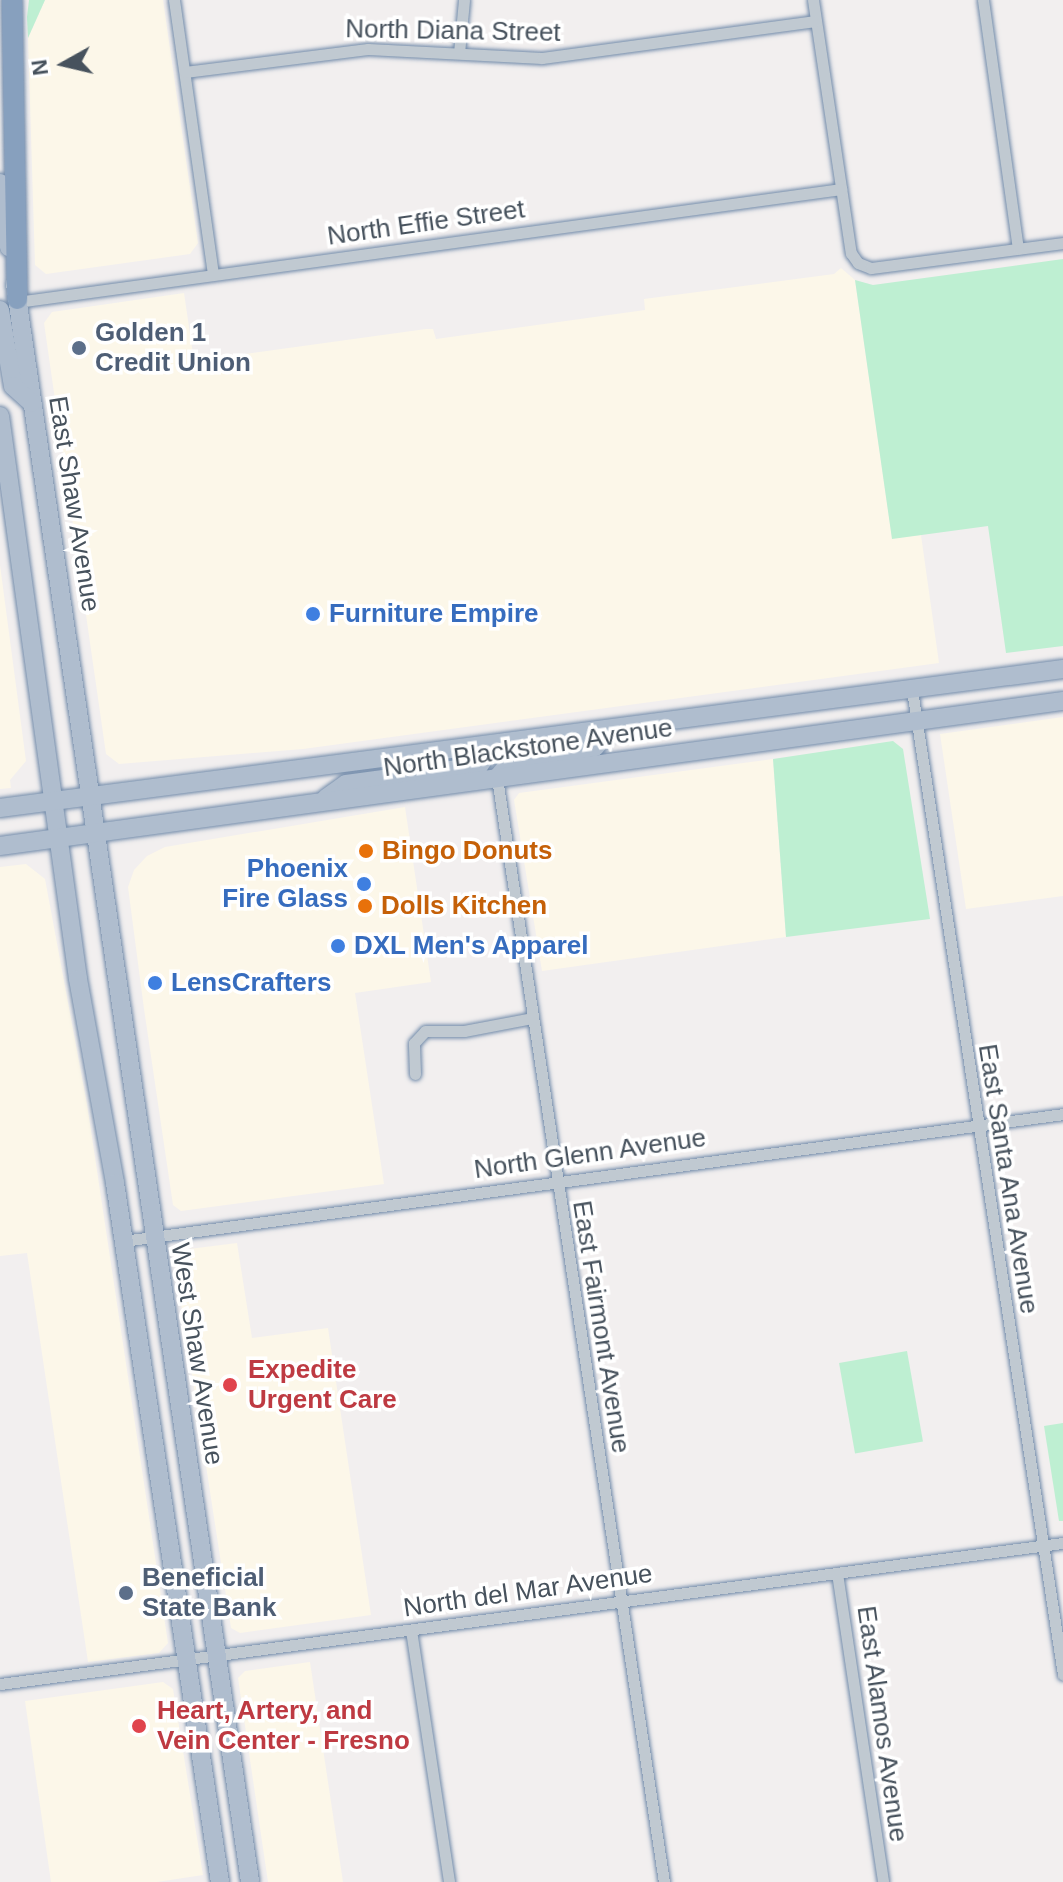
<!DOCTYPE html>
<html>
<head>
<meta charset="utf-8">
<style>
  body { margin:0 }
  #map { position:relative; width:1063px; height:1882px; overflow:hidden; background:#f2efef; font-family:Helvetica,sans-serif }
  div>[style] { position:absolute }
  .commercial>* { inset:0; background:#fcf7e9 }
  .green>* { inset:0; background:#beefd2; transform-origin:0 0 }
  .roads { filter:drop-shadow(0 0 2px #728baa) drop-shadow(0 0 2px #728baa) }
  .minor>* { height:11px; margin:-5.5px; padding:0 5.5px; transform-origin:5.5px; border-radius:5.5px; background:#c0c9d1 }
  .primary>* { height:18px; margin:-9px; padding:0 9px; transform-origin:9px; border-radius:9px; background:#afbdce }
  .motorway>* { height:20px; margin:-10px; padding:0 10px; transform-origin:10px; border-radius:10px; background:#87a0be }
  .dots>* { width:22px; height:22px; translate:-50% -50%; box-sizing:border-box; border:4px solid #fff; border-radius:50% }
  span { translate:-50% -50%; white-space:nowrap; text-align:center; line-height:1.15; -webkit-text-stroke:7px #fff; paint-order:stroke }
  .street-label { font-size:26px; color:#47525d }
  .service-label { font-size:26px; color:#4e5e75; font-weight:700 }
  .left { translate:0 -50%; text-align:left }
  .shop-label { font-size:26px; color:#366cbe; font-weight:700 }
  .right { translate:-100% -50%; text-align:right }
  .food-label { font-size:26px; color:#c56008; font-weight:700 }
  .health-label { font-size:26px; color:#be3a42; font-weight:700 }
  .north { position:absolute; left:24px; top:24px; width:80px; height:80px; -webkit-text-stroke:6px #fff; paint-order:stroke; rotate:262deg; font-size:22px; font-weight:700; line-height:32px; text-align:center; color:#47525d }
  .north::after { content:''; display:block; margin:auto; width:28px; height:36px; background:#47525d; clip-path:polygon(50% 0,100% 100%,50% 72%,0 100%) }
</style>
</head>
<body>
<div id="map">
  <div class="commercial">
    <i style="clip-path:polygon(45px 0,163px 0,198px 243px,190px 254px,46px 274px,35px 265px,28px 38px)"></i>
    <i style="clip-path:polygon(841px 268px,855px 280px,892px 538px,921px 535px,939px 663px,303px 749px,119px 764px,106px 754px,44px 323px,52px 312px,184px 293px,194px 361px,426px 329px,433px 329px,436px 339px,645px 310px,644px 299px,834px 274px)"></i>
    <i style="clip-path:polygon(0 565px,26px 761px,10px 780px,11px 788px,0 789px)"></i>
    <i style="clip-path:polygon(1063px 717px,1063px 896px,966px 909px,940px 734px)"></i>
    <i style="clip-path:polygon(773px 759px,786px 937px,542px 971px,514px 800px,519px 793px)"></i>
    <i style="clip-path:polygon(405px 807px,431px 982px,355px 993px,384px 1184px,181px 1211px,173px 1205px,144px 1009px,128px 887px,134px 870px,147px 856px,165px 847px)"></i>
    <i style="clip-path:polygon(26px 864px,45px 879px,87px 1104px,168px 1643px,159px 1653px,88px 1662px,27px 1253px,0 1256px,0 867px)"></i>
    <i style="clip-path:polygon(237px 1243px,252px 1338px,328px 1328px,371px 1615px,240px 1633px,231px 1628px,173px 1251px)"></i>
    <i style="clip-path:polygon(310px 1662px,343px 1882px,268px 1882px,238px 1678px,245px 1671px)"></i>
    <i style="clip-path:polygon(163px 1682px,173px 1689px,203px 1875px,157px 1882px,51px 1882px,25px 1701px)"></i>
  </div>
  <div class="green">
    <i style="clip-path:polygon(29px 0,45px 0,28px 38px,27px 17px)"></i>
    <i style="clip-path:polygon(1063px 259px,1063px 646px,1006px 653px,988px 526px,892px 539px,855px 280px,873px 285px)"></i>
    <i style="clip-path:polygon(893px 741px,903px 749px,930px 919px,786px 937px,773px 759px)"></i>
    <i style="left:907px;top:1351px;width:92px;height:69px;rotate:80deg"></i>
    <i style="clip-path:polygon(1063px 1423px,1063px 1521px,1059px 1521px,1044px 1426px)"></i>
  </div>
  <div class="roads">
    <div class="minor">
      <i style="left:174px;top:0;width:277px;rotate:81.9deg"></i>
      <i style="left:813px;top:0;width:256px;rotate:81.5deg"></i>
      <i style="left:851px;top:253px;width:12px;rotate:55deg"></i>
      <i style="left:858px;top:263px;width:14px;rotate:21deg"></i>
      <i style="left:871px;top:268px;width:194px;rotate:-7.4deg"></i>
      <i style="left:983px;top:0;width:251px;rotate:82deg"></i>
      <i style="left:459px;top:53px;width:53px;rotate:-84.6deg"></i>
      <i style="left:185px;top:72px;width:184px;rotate:-7.2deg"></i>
      <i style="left:368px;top:49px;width:174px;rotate:3deg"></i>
      <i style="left:542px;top:58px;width:276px;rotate:-7.7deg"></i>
      <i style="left:17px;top:302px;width:832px;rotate:-7.81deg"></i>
      <i style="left:912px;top:690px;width:996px;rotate:81.28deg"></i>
      <i style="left:497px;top:778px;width:1117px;rotate:81.4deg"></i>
      <i style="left:415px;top:1074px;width:31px;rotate:-92deg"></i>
      <i style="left:414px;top:1043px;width:16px;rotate:-47deg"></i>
      <i style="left:425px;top:1031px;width:39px"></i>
      <i style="left:464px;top:1031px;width:69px;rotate:-10.8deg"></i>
      <i style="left:123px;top:1241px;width:949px;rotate:-7.69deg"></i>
      <i style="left:837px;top:1573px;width:312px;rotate:81.5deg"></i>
      <i style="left:411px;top:1630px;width:255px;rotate:81.4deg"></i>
      <i style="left:0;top:1684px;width:1072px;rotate:-7.56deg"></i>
    </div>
    <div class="primary">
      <i style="left:0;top:183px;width:65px;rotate:82deg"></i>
      <i style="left:15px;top:284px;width:1615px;rotate:81.63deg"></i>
      <i style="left:0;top:310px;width:77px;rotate:80.3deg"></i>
      <i style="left:13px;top:386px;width:25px;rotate:42deg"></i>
      <i style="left:0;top:416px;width:568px;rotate:82.11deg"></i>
      <i style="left:78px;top:979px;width:207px;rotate:79.7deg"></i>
      <i style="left:115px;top:1183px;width:707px;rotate:81.46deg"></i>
      <i style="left:497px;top:778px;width:23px;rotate:-50deg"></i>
      <i style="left:512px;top:760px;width:84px;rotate:-8.9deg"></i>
      <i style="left:595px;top:747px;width:22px;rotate:-47deg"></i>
      <i style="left:326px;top:798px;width:24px;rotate:-35deg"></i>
      <i style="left:346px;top:784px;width:134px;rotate:-7.7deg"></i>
      <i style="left:479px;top:766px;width:23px;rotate:-56deg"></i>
      <i style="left:0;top:808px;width:1072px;rotate:-7.45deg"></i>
      <i style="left:0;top:846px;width:1073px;rotate:-7.77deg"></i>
    </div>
    <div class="motorway">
      <i style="left:12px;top:0;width:299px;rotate:89deg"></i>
    </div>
  </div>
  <div class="dots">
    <i style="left:79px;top:348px;background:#5c6f8a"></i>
    <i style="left:313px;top:614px;background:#3f7fe0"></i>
    <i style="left:366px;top:851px;background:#e8710a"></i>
    <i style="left:364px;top:884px;background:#3f7fe0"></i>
    <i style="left:365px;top:906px;background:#e8710a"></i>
    <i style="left:338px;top:946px;background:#3f7fe0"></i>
    <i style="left:155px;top:983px;background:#3f7fe0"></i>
    <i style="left:230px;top:1385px;background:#e0444e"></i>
    <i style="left:126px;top:1593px;background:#5c6f8a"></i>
    <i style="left:139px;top:1726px;background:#e0444e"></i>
  </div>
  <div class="street-label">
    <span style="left:453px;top:31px;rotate:1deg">North Diana Street</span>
    <span style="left:426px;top:223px;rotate:-8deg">North Effie Street</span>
    <span style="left:74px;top:504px;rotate:81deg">East Shaw Avenue</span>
    <span style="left:528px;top:748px;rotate:-8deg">North Blackstone Avenue</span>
    <span style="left:590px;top:1154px;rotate:-8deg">North Glenn Avenue</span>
    <span style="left:1008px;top:1179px;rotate:81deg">East Santa Ana Avenue</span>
    <span style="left:601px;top:1327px;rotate:81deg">East Fairmont Avenue</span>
    <span style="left:197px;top:1354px;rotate:81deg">West Shaw Avenue</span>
    <span style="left:528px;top:1591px;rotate:-8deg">North del Mar Avenue</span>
    <span style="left:882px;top:1724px;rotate:82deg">East Alamos Avenue</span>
  </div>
  <div class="service-label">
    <span class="left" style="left:95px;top:348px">Golden 1<br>Credit Union</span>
    <span class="left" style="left:142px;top:1593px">Beneficial<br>State Bank</span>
  </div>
  <div class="shop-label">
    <span class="left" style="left:329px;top:614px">Furniture Empire</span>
    <span class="right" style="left:348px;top:884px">Phoenix<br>Fire Glass</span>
    <span class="left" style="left:354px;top:946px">DXL Men's Apparel</span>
    <span class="left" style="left:171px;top:983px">LensCrafters</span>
  </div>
  <div class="food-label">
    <span class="left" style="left:382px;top:851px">Bingo Donuts</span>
    <span class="left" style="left:381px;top:906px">Dolls Kitchen</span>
  </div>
  <div class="health-label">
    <span class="left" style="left:248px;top:1385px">Expedite<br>Urgent Care</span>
    <span class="left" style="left:157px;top:1726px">Heart, Artery, and<br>Vein Center - Fresno</span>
  </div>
  <div class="north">N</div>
</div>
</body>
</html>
